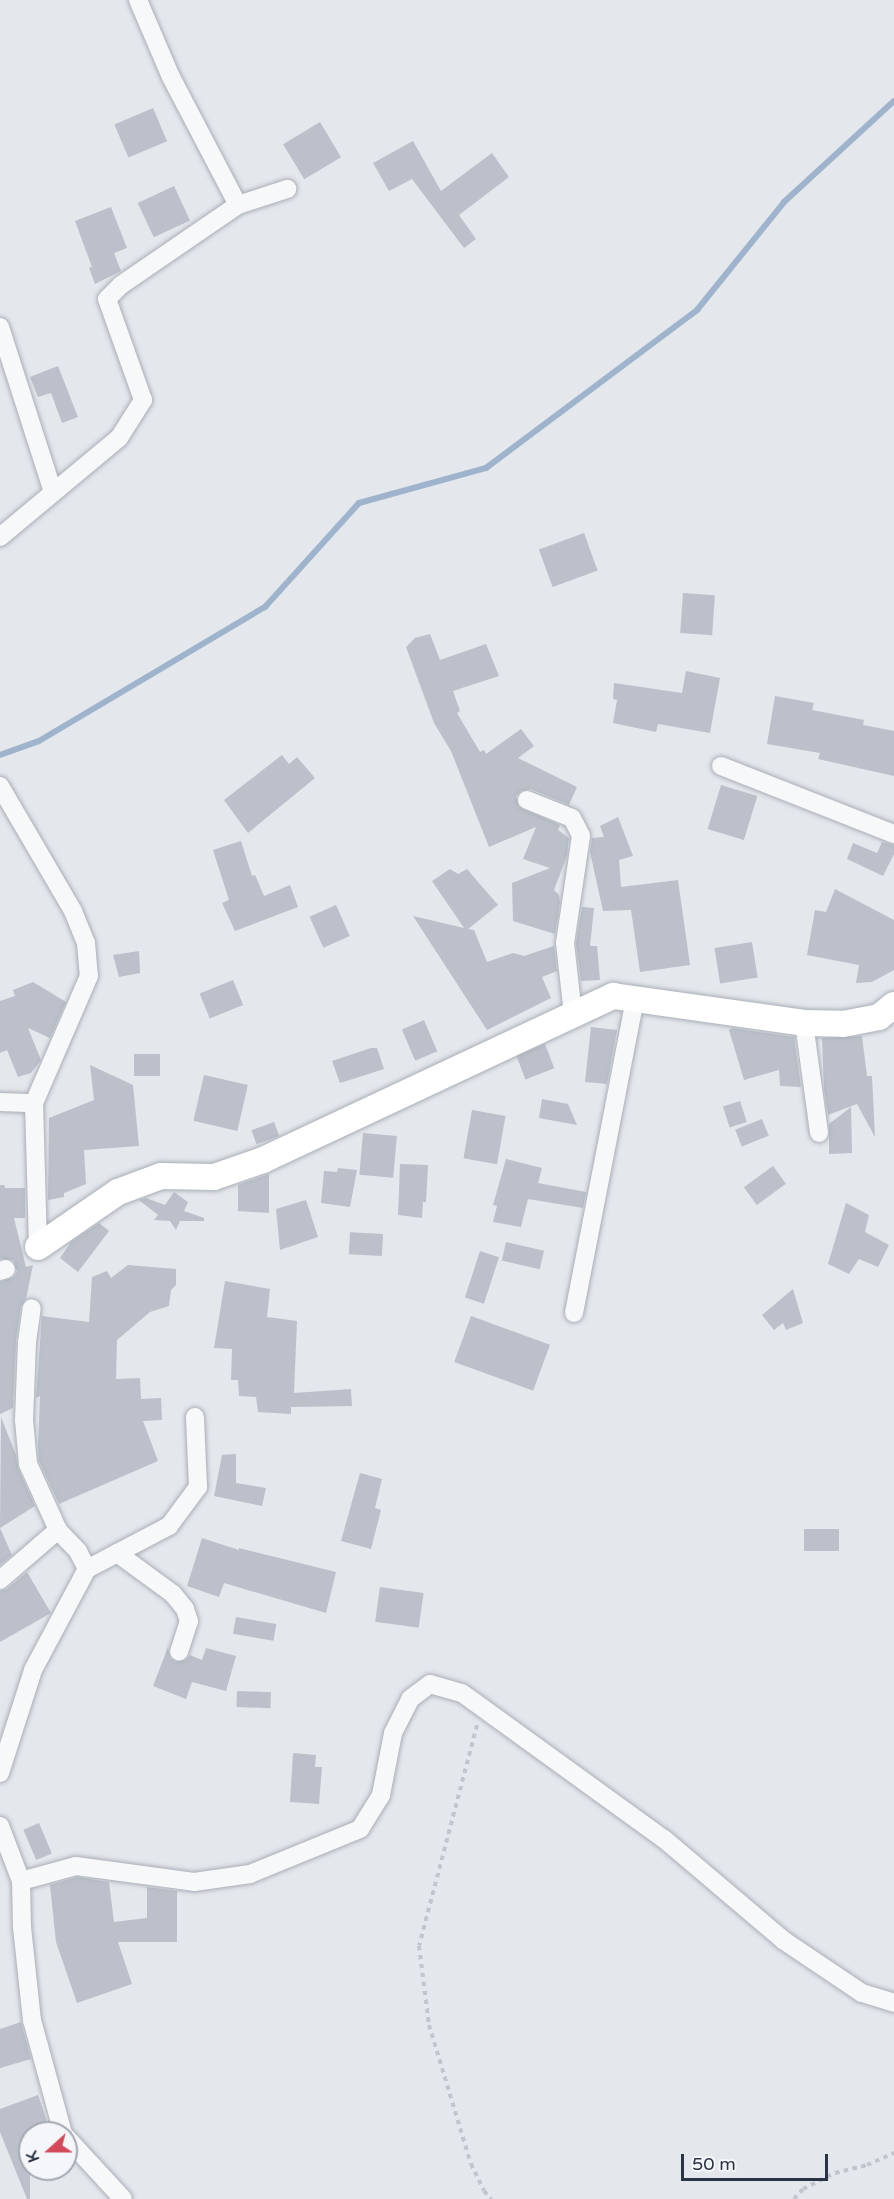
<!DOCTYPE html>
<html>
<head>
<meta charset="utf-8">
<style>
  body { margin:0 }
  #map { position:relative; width:894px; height:2199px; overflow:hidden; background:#e4e7ec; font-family:"Varela Round",sans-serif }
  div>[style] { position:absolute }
  .stream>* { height:6px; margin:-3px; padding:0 3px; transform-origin:3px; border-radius:3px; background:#9fb4cc }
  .building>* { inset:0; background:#bbc0ca; transform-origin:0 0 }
  .path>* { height:4px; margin-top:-2px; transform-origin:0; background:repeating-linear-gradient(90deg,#c2c5cb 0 4.5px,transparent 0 9px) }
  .roads { filter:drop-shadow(0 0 2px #a9aeb7) drop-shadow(0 0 2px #a9aeb7) }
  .street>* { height:18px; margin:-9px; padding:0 9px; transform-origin:9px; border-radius:9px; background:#f7f8fa }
  .secondary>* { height:26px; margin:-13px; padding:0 13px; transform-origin:13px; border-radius:13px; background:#fff }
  span { translate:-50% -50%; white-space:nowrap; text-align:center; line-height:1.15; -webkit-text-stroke:5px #f4f6f9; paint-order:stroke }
  .north { position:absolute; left:18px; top:2121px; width:60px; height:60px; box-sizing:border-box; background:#f4f6f9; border:2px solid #a4a8b1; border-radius:50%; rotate:249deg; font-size:16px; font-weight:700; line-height:24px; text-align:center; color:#2b3445 }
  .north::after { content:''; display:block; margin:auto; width:21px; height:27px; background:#d1495b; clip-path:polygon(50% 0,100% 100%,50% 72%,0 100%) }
  .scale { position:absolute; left:681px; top:2154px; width:147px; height:27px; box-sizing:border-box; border:3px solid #2b3445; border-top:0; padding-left:8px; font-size:18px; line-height:21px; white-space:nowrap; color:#2b3445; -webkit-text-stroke:4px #f4f6f9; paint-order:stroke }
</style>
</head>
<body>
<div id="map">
  <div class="stream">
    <i style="left:0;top:755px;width:41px;rotate:-19.7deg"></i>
    <i style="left:39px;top:741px;width:263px;rotate:-30.7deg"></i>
    <i style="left:265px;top:607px;width:140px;rotate:-47.9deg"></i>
    <i style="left:359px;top:503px;width:132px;rotate:-15.4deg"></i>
    <i style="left:486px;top:468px;width:264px;rotate:-36.8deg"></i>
    <i style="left:697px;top:310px;width:139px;rotate:-51.1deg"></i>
    <i style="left:784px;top:202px;width:149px;rotate:-42.6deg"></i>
  </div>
  <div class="building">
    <i style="left:153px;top:108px;width:36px;height:42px;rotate:67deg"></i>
    <i style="left:320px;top:122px;width:41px;height:43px;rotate:59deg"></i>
    <i style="clip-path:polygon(413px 141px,441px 191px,492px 153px,509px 177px,459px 215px,476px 239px,464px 248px,412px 179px,389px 191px,373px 163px)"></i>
    <i style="left:174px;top:186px;width:38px;height:40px;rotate:65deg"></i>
    <i style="clip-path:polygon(111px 207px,127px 248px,114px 253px,121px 271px,95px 284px,89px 268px,92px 267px,75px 221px)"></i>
    <i style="clip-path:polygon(58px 366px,78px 417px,62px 423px,51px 393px,38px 397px,30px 377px)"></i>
    <i style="left:584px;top:533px;width:40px;height:48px;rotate:70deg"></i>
    <i style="left:683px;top:593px;width:32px;height:40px;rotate:4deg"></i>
    <i style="clip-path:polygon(430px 634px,440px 660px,486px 644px,499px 676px,453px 691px,460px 711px,457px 713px,480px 752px,484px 750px,486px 754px,521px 729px,534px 746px,518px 758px,577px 787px,569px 805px,531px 789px,521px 791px,516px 796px,519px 807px,560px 825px,558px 830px,569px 838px,567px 856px,554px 890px,559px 895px,560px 902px,555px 934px,513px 921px,512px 883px,550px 868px,523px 859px,536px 827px,489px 847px,451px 751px,434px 723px,406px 647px,415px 638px)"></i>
    <i style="clip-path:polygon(686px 671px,720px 678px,710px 733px,658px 724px,656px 732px,613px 723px,617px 700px,613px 699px,614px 683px,682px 693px)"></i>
    <i style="clip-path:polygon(775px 696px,814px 703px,812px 710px,864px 720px,863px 725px,894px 731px,894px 776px,818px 759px,820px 753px,767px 744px)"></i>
    <i style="clip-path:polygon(282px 755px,289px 764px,297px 757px,315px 778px,248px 833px,224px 800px)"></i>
    <i style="left:721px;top:785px;width:38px;height:46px;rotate:17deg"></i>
    <i style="clip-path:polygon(618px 817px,633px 856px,619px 860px,621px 887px,678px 880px,690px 965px,640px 972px,631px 910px,603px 911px,590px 852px,592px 838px,604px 837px,600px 826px)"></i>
    <i style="clip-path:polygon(241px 841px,252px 876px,255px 875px,264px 896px,290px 885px,298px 907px,235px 931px,222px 903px,229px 900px,213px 850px)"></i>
    <i style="clip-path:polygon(882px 842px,894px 845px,894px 854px,883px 876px,847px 859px,853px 843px,877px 853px)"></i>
    <i style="clip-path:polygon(450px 869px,458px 874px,467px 869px,498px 905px,468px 929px,474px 930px,487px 962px,513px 953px,524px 956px,554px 946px,557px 971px,542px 977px,551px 998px,487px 1030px,413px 916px,464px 928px,432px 881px)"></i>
    <i style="clip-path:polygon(835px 889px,894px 920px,894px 970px,872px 982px,856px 983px,859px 965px,807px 955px,815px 910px,826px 912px)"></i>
    <i style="left:336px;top:905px;width:34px;height:29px;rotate:66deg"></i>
    <i style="clip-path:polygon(582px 907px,594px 908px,590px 946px,597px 946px,600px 980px,581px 981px,576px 943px)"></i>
    <i style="left:752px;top:942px;width:36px;height:38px;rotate:81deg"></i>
    <i style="clip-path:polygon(139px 951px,140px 973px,119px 977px,113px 955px)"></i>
    <i style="left:233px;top:980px;width:27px;height:36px;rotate:68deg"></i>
    <i style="clip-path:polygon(33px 982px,66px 1002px,50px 1038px,28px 1028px,41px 1060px,31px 1073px,18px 1077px,7px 1050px,0 1053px,0 1001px,15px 996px,13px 990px)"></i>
    <i style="left:424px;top:1020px;width:34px;height:24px;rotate:67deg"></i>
    <i style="clip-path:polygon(591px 1027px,617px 1030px,607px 1084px,585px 1082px)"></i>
    <i style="clip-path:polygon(732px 1028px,794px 1037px,801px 1087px,780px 1086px,779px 1070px,744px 1080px,729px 1030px)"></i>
    <i style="clip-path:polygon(862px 1036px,867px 1076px,872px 1076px,875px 1137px,857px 1104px,828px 1115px,824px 1089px,822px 1038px)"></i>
    <i style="left:545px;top:1044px;width:26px;height:31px;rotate:69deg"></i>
    <i style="clip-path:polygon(371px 1048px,377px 1048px,384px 1069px,340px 1083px,332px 1061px)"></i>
    <i style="left:160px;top:1054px;width:22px;height:26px;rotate:90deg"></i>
    <i style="clip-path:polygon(90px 1065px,133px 1085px,139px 1146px,84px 1150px,86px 1184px,64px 1193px,64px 1197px,48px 1200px,49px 1118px,94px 1100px)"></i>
    <i style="left:204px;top:1075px;width:45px;height:47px;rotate:13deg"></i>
    <i style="clip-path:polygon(542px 1099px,568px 1104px,577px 1125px,539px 1118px)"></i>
    <i style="left:740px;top:1101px;width:22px;height:18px;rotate:72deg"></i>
    <i style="clip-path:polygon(851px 1107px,852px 1153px,829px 1154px,829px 1124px)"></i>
    <i style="left:472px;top:1110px;width:34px;height:49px;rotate:10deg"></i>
    <i style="left:762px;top:1119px;width:18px;height:29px;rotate:68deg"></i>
    <i style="left:274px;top:1122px;width:15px;height:24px;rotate:70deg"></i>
    <i style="left:363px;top:1133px;width:34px;height:42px;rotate:5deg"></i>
    <i style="clip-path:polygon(506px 1159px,542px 1168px,538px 1183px,586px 1192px,583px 1208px,528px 1199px,521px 1227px,493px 1222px,497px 1206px,493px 1205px)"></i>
    <i style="clip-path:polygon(400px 1164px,428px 1165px,426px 1202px,423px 1202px,422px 1218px,398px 1215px)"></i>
    <i style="left:773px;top:1166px;width:22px;height:36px;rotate:54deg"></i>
    <i style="clip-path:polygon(338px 1168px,357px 1170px,350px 1207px,321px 1203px,324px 1171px,337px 1172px)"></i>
    <i style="clip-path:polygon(269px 1174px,269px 1213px,238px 1211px,238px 1185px)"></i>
    <i style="clip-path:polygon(0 1185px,4px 1185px,5px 1188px,25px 1188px,25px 1218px,14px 1218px,26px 1267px,33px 1265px,26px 1299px,21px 1306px,16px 1340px,13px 1408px,0 1414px,0 1282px,14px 1277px,17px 1271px,13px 1260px,0 1259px)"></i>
    <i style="clip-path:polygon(174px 1192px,188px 1202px,184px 1211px,204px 1218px,204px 1221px,180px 1221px,176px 1230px,170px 1221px,154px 1220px,158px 1215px,139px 1200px,146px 1198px,165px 1205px)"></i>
    <i style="clip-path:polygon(306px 1200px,318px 1237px,280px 1250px,276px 1209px)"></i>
    <i style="clip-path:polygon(846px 1203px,869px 1215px,865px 1232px,889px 1245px,878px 1267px,859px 1259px,849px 1274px,828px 1264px)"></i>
    <i style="clip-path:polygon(99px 1223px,109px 1231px,78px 1272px,60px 1258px,71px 1242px)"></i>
    <i style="left:383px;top:1234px;width:22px;height:33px;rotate:93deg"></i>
    <i style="left:506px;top:1242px;width:39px;height:19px;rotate:13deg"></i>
    <i style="left:480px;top:1251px;width:20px;height:49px;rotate:18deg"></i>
    <i style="clip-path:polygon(128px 1265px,176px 1269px,176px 1285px,171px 1290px,169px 1306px,150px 1312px,117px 1340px,116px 1379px,140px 1378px,141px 1399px,161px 1398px,162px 1420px,143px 1421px,158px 1461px,59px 1504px,39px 1461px,38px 1446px,40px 1396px,36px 1398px,42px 1316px,89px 1322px,92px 1277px,107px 1271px,111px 1278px)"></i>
    <i style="clip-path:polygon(225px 1281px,270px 1289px,267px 1317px,297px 1321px,294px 1393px,351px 1389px,352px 1406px,291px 1407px,291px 1414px,258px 1412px,256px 1397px,239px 1396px,238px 1380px,231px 1380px,232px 1349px,214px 1348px)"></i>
    <i style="clip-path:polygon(793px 1289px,803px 1323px,786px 1330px,783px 1323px,774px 1330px,762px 1315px)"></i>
    <i style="left:471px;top:1316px;width:84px;height:49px;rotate:20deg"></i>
    <i style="clip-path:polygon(1px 1417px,16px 1455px,18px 1468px,35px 1506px,0 1528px)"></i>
    <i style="clip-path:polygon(236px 1454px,236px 1483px,266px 1488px,262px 1506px,214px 1496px,222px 1455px)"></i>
    <i style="clip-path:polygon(360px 1473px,382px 1479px,375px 1508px,381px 1510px,371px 1549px,341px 1541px)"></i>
    <i style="clip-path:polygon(0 1528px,12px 1555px,0 1565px)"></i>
    <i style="left:804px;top:1529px;width:35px;height:22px"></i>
    <i style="clip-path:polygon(202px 1538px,239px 1550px,239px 1548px,336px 1572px,326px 1613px,224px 1583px,219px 1597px,187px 1586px)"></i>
    <i style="clip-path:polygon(27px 1572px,51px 1613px,0 1642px,0 1591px,7px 1589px)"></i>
    <i style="left:380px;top:1587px;width:44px;height:35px;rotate:8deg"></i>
    <i style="left:236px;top:1617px;width:41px;height:17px;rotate:10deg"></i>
    <i style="clip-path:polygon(168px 1647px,170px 1658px,176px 1662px,186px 1660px,190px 1655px,202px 1660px,206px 1648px,236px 1656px,226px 1691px,192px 1682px,186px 1699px,153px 1686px)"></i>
    <i style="left:237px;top:1691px;width:34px;height:16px;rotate:2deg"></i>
    <i style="clip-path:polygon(293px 1753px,316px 1755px,315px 1767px,322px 1767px,319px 1804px,290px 1802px)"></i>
    <i style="left:39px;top:1823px;width:33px;height:17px;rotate:67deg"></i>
    <i style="clip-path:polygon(77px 1877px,109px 1882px,114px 1922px,147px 1918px,147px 1887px,177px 1891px,177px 1942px,118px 1942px,132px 1984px,77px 2003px,56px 1942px,50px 1885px)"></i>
    <i style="clip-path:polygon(21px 2022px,31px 2059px,0 2068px,0 2029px)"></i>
    <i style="clip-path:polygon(38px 2095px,51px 2133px,30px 2133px,30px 2199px,27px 2199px,0 2132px,0 2109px)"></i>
  </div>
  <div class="path">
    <i style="left:477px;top:1725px;width:228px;rotate:104.7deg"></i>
    <i style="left:419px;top:1946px;width:80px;rotate:82.8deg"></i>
    <i style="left:429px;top:2025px;width:145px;rotate:73.2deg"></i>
    <i style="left:471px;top:2164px;width:30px;rotate:64deg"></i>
    <i style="left:484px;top:2191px;width:11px;rotate:49deg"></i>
    <i style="left:794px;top:2199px;width:13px;rotate:-48deg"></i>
    <i style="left:803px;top:2189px;width:36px;rotate:-27deg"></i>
    <i style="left:835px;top:2173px;width:33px;rotate:-14deg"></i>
    <i style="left:867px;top:2165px;width:30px;rotate:-24deg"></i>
  </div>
  <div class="roads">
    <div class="street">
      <i style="left:138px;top:0;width:84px;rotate:66.8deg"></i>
      <i style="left:171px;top:77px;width:144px;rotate:62.4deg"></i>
      <i style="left:0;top:327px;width:173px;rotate:72.2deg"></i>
      <i style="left:0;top:537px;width:155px;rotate:-39.8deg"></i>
      <i style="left:119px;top:438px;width:45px;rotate:-57.7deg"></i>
      <i style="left:143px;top:400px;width:107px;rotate:-109.6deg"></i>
      <i style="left:107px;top:299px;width:20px;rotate:-45deg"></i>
      <i style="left:121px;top:285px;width:142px;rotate:-34.4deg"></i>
      <i style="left:238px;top:205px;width:52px;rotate:-18.1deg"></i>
      <i style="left:721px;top:766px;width:186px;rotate:21.5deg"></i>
      <i style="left:0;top:786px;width:145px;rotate:59.7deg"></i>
      <i style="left:73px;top:911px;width:35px;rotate:68deg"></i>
      <i style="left:86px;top:943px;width:33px;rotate:85deg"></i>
      <i style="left:89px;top:976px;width:138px;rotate:113.4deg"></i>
      <i style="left:34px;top:1103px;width:144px;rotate:88.4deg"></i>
      <i style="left:527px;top:800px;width:48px;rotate:21.8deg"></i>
      <i style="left:572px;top:818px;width:20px;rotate:63deg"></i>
      <i style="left:581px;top:836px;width:108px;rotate:98.5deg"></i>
      <i style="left:565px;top:943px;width:71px;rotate:83.6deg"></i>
      <i style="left:804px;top:1023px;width:111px;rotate:82.2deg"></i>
      <i style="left:0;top:1102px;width:34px;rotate:2deg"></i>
      <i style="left:0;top:1271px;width:6px;rotate:-18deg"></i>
      <i style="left:574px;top:1313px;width:320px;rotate:-79deg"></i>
      <i style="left:117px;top:1553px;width:69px;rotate:36.2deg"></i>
      <i style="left:173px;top:1594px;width:19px;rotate:51deg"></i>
      <i style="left:185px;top:1609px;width:13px;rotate:72deg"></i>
      <i style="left:189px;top:1621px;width:32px;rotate:108deg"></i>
      <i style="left:87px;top:1569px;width:93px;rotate:-27.7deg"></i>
      <i style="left:169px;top:1526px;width:49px;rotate:-53.4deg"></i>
      <i style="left:198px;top:1487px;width:70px;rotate:-92.5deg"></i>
      <i style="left:0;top:1580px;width:77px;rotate:-40.8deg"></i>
      <i style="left:0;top:1773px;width:108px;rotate:-72.2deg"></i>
      <i style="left:33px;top:1670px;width:115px;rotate:-61.9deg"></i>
      <i style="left:87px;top:1569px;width:20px;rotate:-117deg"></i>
      <i style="left:78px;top:1551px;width:29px;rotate:-134deg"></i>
      <i style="left:58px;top:1530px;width:72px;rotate:-114.4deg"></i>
      <i style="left:28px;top:1464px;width:44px;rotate:-95.2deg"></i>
      <i style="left:24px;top:1420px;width:78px;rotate:-87.8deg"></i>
      <i style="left:27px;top:1342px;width:34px;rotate:-82deg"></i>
      <i style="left:0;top:1826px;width:59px;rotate:69.1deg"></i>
      <i style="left:21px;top:1881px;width:46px;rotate:88.8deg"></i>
      <i style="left:22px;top:1927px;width:94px;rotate:83.9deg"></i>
      <i style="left:32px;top:2020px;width:117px;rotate:74.7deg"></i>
      <i style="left:21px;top:1881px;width:57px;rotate:-15.3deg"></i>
      <i style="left:76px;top:1866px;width:119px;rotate:7.7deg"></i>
      <i style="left:194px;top:1882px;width:57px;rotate:-8.1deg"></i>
      <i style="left:250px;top:1874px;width:119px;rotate:-22.2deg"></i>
      <i style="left:360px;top:1829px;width:40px;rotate:-58deg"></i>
      <i style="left:381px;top:1795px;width:63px;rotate:-79deg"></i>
      <i style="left:393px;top:1733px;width:38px;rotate:-63deg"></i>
      <i style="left:410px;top:1699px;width:25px;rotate:-37deg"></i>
      <i style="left:430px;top:1684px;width:33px;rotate:16deg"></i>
      <i style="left:462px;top:1693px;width:249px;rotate:35.9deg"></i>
      <i style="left:664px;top:1839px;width:156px;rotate:40.3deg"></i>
      <i style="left:783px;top:1940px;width:95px;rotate:33.9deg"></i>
      <i style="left:862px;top:1993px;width:34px;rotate:17deg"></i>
      <i style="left:66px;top:2137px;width:84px;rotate:47.4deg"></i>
    </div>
    <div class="secondary">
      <i style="left:38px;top:1247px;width:97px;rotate:-34.5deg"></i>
      <i style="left:118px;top:1192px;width:46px;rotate:-20.4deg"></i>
      <i style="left:161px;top:1176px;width:53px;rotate:1.1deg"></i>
      <i style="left:214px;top:1177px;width:52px;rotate:-19.1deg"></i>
      <i style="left:263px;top:1160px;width:387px;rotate:-25.1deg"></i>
      <i style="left:613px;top:996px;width:193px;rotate:8deg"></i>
      <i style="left:804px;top:1023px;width:39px;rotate:1deg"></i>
      <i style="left:843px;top:1024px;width:37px;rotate:-11deg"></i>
      <i style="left:879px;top:1017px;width:19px;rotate:-39deg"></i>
    </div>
  </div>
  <div class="north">K</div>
  <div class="scale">50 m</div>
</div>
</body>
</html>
